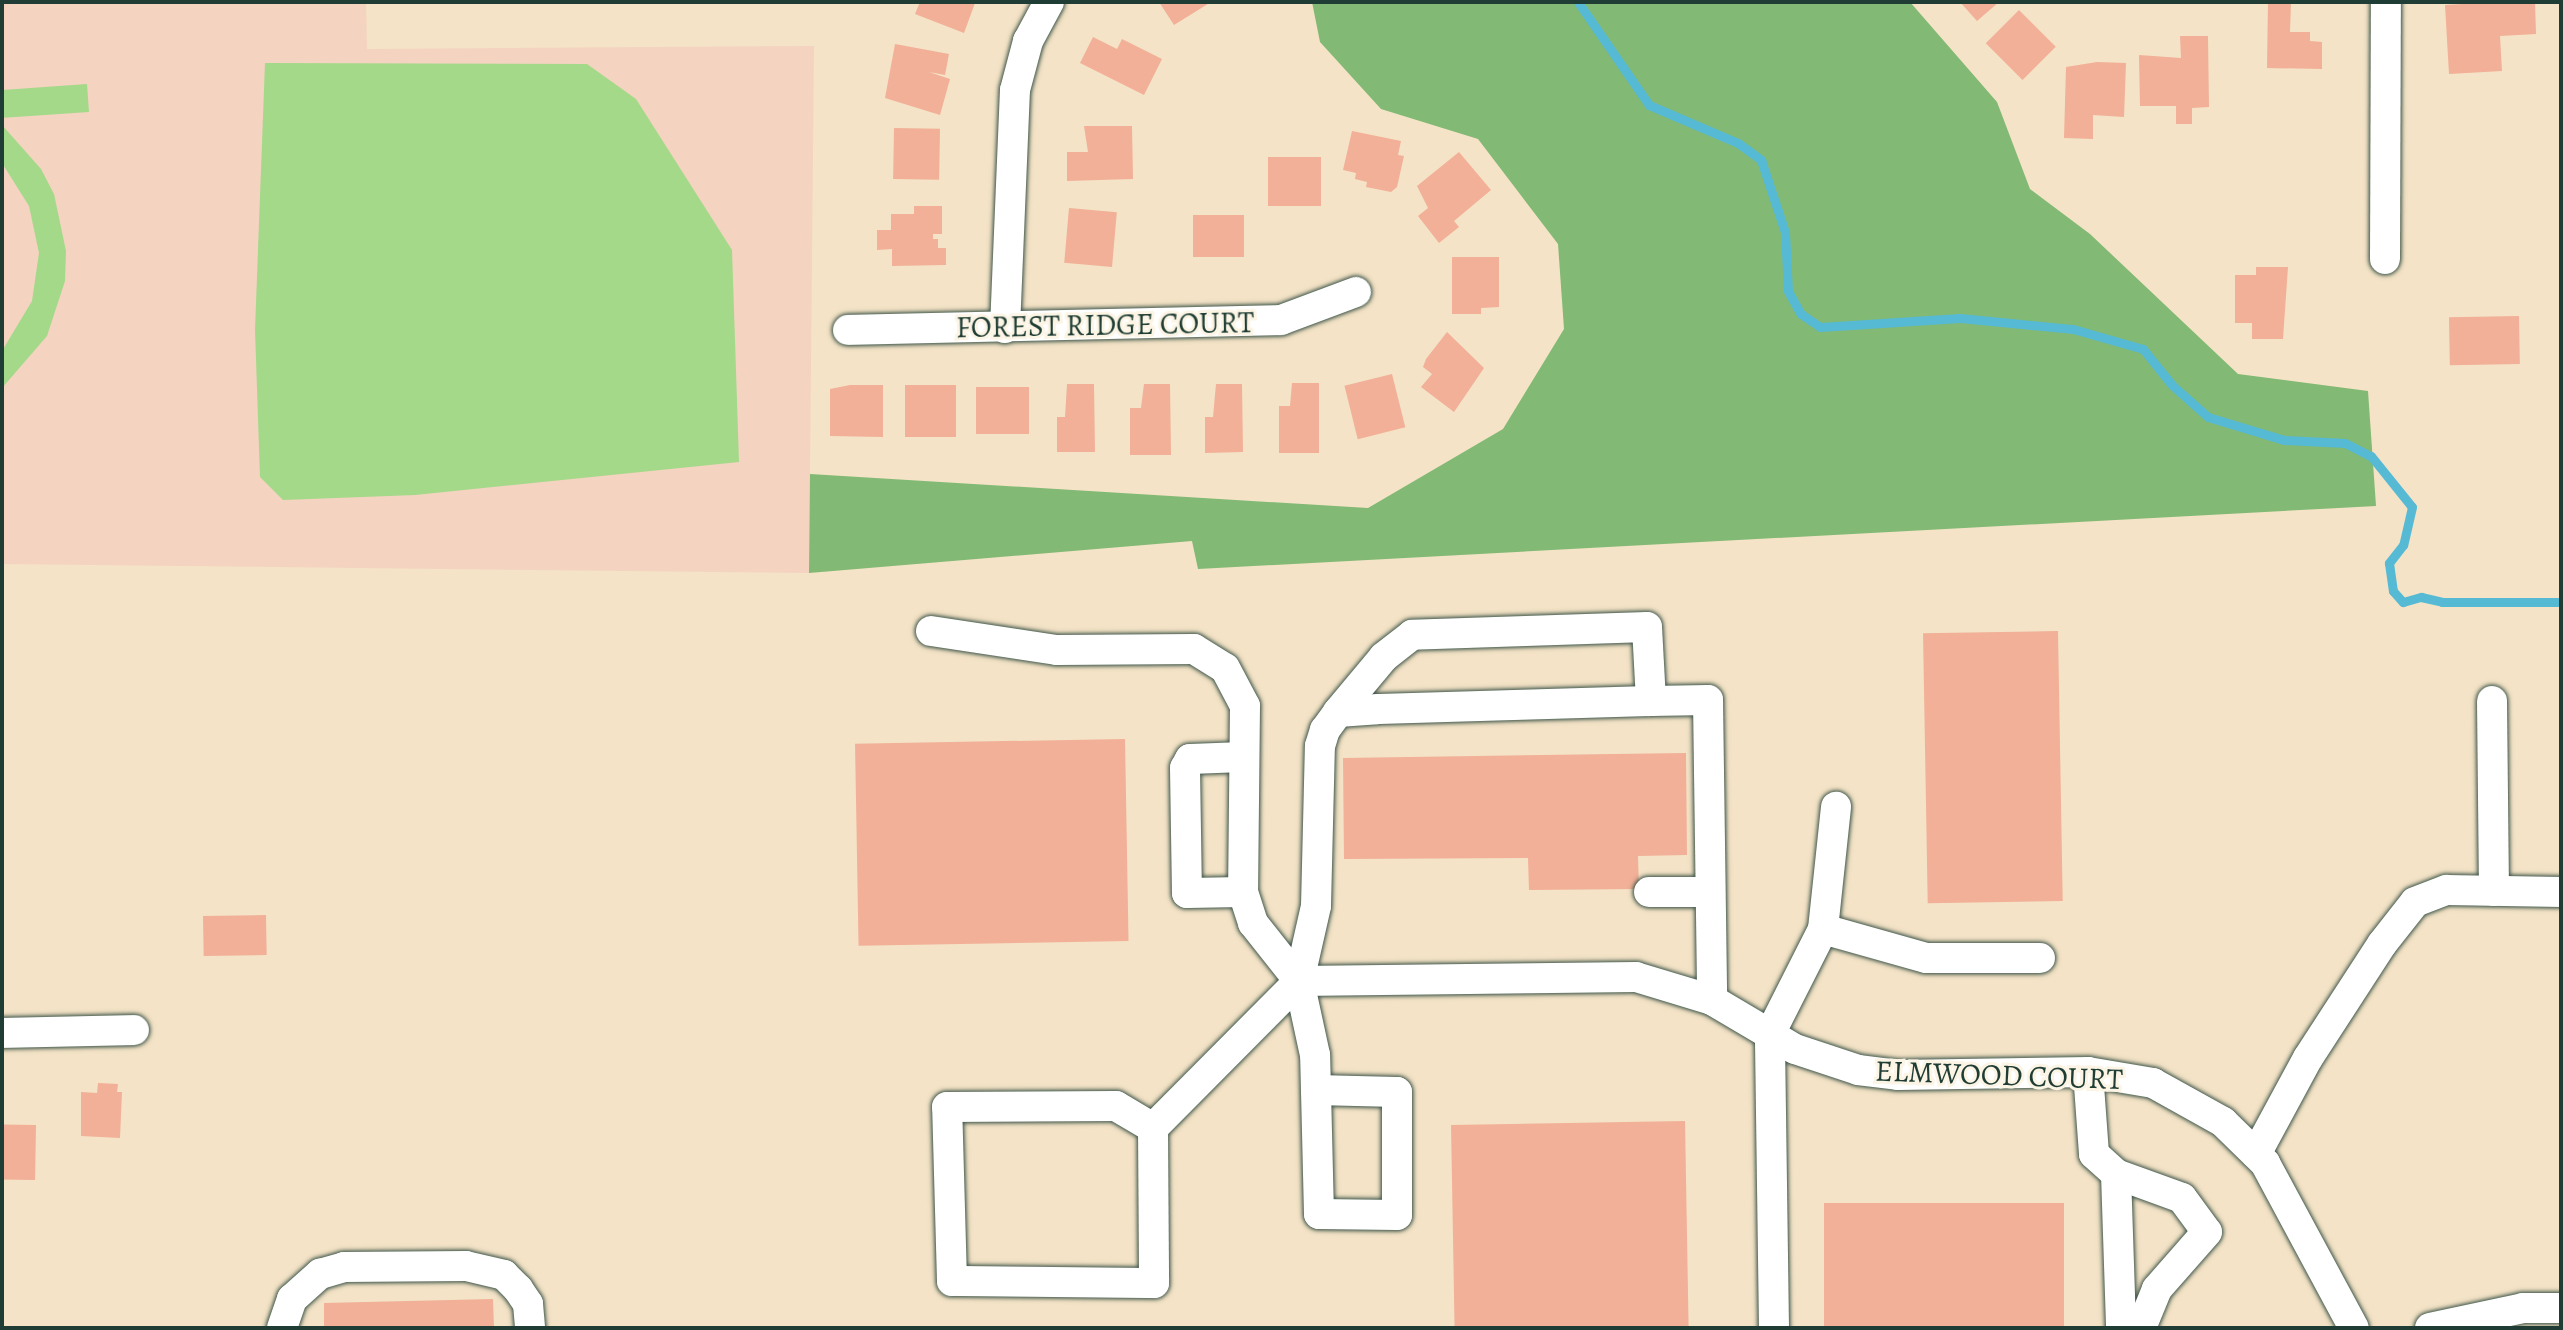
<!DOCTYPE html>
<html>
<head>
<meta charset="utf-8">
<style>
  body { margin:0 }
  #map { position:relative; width:2563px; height:1330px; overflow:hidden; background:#f4e3c6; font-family:Alegreya,serif }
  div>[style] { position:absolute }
  .built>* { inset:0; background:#f4d3c0 }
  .green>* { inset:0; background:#a3d989; transform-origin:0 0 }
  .forest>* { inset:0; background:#82b975 }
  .stream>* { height:9px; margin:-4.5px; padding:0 4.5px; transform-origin:4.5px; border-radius:4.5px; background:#56bad5 }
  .building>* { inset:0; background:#f1b097; transform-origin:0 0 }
  .roads { filter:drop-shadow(0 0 2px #3f564a) drop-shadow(0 0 2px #3f564a) }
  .minor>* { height:30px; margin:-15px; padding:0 15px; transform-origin:15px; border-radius:15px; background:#fff }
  span { translate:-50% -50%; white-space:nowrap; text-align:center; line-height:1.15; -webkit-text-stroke:6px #fcf5e5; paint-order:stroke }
  .street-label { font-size:30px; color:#1f3d34 }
  .frame { position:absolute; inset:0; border:4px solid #1f3d34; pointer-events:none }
</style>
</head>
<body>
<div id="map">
  <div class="built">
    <i style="clip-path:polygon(2px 2px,366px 2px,367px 49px,814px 46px,809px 573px,2px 564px)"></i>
  </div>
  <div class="green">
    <i style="clip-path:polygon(265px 63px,587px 64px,636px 99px,732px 250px,739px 462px,415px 495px,283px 500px,260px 477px,255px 330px)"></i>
    <i style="left:87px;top:84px;width:28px;height:85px;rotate:86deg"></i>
    <i style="clip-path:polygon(2px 125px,41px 169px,54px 194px,66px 251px,65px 281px,47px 336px,2px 388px,2px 351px,32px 301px,39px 253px,29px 206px,2px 163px)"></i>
  </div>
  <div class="forest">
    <i style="clip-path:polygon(1312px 2px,1910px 2px,1997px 102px,2030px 189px,2090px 234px,2238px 374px,2368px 391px,2376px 506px,1198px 569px,1192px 541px,809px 573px,810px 474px,1368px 508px,1503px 429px,1564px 329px,1558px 244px,1478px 139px,1381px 109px,1320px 42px)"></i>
  </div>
  <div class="stream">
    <i style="left:1578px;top:2px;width:125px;rotate:55.4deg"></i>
    <i style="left:1649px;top:105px;width:97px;rotate:23.1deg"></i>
    <i style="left:1738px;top:143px;width:29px;rotate:36deg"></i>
    <i style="left:1761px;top:160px;width:76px;rotate:71.6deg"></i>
    <i style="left:1785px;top:232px;width:59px;rotate:87.1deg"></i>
    <i style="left:1788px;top:291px;width:26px;rotate:61deg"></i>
    <i style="left:1801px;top:314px;width:23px;rotate:34deg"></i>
    <i style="left:1820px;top:327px;width:140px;rotate:-3.7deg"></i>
    <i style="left:1960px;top:318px;width:114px;rotate:5.6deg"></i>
    <i style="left:2073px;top:329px;width:73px;rotate:15.9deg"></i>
    <i style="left:2143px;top:349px;width:46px;rotate:51.1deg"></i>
    <i style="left:2172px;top:385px;width:48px;rotate:41.6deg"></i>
    <i style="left:2208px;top:417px;width:79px;rotate:16.8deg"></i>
    <i style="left:2284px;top:440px;width:61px;rotate:2.8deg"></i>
    <i style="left:2345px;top:443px;width:29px;rotate:27deg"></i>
    <i style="left:2371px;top:456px;width:65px;rotate:51.2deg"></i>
    <i style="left:2412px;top:507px;width:39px;rotate:103deg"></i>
    <i style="left:2403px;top:545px;width:23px;rotate:128deg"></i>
    <i style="left:2389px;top:563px;width:28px;rotate:82deg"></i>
    <i style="left:2393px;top:591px;width:15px;rotate:48deg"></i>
    <i style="left:2403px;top:602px;width:19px;rotate:-16deg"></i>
    <i style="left:2421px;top:597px;width:22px;rotate:13deg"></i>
    <i style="left:2442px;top:602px;width:119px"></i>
  </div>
  <div class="building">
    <i style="clip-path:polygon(920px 2px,973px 2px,975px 3px,964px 33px,915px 14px)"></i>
    <i style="clip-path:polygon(1159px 2px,1211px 2px,1174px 25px)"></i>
    <i style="clip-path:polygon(1960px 2px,1999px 2px,1977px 21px)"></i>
    <i style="clip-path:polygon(2268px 2px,2291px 2px,2290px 32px,2310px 32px,2310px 41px,2322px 42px,2322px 69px,2267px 68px)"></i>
    <i style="clip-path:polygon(2499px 2px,2535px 2px,2536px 34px,2500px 36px,2502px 71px,2449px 74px,2445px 5px)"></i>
    <i style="left:2019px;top:10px;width:52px;height:47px;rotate:45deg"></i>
    <i style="clip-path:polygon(2180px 36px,2208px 36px,2209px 107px,2192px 108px,2192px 124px,2176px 124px,2176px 106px,2140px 106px,2139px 55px,2181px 58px)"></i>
    <i style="clip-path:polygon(1093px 37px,1117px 49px,1122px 39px,1162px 59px,1144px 95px,1080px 63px)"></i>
    <i style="clip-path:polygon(895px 44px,949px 54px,945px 75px,929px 72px,950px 79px,940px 115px,885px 98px)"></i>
    <i style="clip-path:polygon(2097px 62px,2126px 63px,2124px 117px,2093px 115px,2093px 139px,2064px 138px,2066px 67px)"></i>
    <i style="clip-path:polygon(1084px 126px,1132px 126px,1133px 179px,1067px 181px,1067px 152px,1088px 152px)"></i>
    <i style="left:894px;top:128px;width:46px;height:51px;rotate:1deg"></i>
    <i style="clip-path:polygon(1352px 131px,1401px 141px,1398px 155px,1404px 156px,1397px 187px,1391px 192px,1366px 187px,1367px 182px,1355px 179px,1356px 173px,1343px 170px)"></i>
    <i style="clip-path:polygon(1459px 152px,1491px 190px,1454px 221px,1459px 227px,1439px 243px,1418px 216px,1428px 208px,1417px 186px)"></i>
    <i style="left:1268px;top:157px;width:53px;height:49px"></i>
    <i style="clip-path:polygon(914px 206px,942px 206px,942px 234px,933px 234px,933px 239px,938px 239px,938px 248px,946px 248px,946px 265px,892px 266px,892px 249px,877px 250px,877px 230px,891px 230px,891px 214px,914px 214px)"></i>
    <i style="left:1069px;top:208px;width:48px;height:55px;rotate:5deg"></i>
    <i style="left:1193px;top:215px;width:51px;height:42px"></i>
    <i style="clip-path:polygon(1452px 257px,1499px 257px,1499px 307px,1481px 308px,1481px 314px,1452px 314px)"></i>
    <i style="clip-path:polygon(2256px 267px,2288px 267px,2283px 339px,2252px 339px,2252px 323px,2235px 323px,2235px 275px,2256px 275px)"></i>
    <i style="left:2519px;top:316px;width:48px;height:70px;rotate:89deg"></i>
    <i style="clip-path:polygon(1447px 332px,1484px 368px,1454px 412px,1421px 387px,1432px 374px,1423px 367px,1426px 359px)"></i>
    <i style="left:1392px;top:374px;width:55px;height:49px;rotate:76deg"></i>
    <i style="clip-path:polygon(1292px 383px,1319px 383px,1319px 453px,1279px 453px,1279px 406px,1290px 406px)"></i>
    <i style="clip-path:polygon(1067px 384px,1094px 384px,1095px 452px,1057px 452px,1057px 417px,1065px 417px)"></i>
    <i style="clip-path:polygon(1144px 384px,1170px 384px,1171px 455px,1130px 455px,1130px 408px,1141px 408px)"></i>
    <i style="clip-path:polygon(1216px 384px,1242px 384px,1243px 452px,1205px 453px,1205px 417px,1213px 417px)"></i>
    <i style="clip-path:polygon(850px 385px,883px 385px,883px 437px,830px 436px,830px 389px)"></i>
    <i style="left:956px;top:385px;width:52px;height:51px;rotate:90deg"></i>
    <i style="left:1029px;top:387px;width:47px;height:53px;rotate:90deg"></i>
    <i style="left:2058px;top:631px;width:270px;height:135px;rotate:89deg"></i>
    <i style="left:1125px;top:739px;width:202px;height:270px;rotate:89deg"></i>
    <i style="clip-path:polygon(1686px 753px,1687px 855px,1638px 856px,1639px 889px,1529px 890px,1528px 858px,1344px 859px,1343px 758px)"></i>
    <i style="left:266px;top:915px;width:40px;height:63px;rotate:89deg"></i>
    <i style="clip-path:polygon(98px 1083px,118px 1084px,117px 1092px,122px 1092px,120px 1138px,81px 1136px,81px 1092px,97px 1093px)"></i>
    <i style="left:1685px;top:1121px;width:207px;height:234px;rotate:89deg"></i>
    <i style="left:36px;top:1125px;width:55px;height:34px;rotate:91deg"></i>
    <i style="left:2064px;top:1203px;width:125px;height:240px;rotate:90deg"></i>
    <i style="clip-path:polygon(493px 1299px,494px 1328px,324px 1328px,324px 1303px)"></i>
  </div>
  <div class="roads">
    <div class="minor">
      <i style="left:2385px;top:259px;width:257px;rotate:-89.8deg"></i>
      <i style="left:1005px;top:328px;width:238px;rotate:-87.6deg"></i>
      <i style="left:1015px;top:90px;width:51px;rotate:-75.1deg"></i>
      <i style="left:1028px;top:41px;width:44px;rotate:-61.7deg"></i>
      <i style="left:848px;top:330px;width:433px;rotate:-1.3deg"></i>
      <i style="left:1281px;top:320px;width:80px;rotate:-20.5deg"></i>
      <i style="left:931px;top:631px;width:127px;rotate:8.6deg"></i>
      <i style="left:1057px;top:650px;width:137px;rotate:-0.4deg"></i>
      <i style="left:1194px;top:649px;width:36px;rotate:32deg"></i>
      <i style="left:1225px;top:668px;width:43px;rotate:62.2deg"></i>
      <i style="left:1245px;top:706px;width:186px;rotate:90.6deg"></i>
      <i style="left:1243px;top:892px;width:33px;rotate:72deg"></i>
      <i style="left:1253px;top:923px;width:74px;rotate:51.6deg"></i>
      <i style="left:1651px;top:701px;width:57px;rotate:-1deg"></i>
      <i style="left:1708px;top:700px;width:300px;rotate:89.2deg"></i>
      <i style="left:2492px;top:701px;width:190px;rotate:89.4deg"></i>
      <i style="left:1243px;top:757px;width:53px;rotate:177.8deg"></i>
      <i style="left:1190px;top:759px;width:10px;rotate:119deg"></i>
      <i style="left:1185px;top:768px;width:125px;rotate:89.1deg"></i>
      <i style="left:1187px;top:893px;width:56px;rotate:-1deg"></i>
      <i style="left:1649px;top:892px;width:61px"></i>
      <i style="left:1823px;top:929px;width:107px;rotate:15.7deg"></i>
      <i style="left:1926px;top:958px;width:114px"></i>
      <i style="left:1299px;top:981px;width:337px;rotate:-0.7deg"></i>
      <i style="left:1636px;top:977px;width:79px;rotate:16.8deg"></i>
      <i style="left:1712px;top:1000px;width:96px;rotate:30.6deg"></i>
      <i style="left:1795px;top:1049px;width:66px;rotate:18.4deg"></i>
      <i style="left:1858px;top:1070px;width:40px;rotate:7.1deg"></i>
      <i style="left:1898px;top:1075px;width:190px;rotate:-0.9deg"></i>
      <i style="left:2088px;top:1072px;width:66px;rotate:9.6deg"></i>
      <i style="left:2153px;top:1083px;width:80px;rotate:29.1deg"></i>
      <i style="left:2223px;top:1122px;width:59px;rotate:44.3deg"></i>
      <i style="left:2265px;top:1163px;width:187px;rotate:61.7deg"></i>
      <i style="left:2px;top:1033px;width:132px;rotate:-1.3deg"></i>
      <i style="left:2088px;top:1072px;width:82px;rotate:85.8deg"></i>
      <i style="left:2094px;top:1154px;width:30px;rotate:42deg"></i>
      <i style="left:2116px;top:1174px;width:70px;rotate:20deg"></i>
      <i style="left:2182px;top:1198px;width:42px;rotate:53.7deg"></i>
      <i style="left:2207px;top:1232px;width:76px;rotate:131.3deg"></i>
      <i style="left:2157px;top:1289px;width:42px;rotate:112.3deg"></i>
      <i style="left:1316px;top:1090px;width:81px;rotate:1.4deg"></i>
      <i style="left:1397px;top:1092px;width:123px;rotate:90deg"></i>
      <i style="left:1397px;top:1215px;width:78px;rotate:-179.3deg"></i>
      <i style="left:1319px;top:1214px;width:159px;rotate:-91.4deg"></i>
      <i style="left:1315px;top:1055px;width:76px;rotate:-102.2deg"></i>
      <i style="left:1299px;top:981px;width:77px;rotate:-77.2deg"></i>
      <i style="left:1316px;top:906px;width:160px;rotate:-88.6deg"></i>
      <i style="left:1320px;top:746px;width:17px;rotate:-73deg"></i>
      <i style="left:1325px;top:730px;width:22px;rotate:-54deg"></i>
      <i style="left:1338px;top:712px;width:39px;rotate:-4deg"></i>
      <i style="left:1377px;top:709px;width:274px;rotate:-1.7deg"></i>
      <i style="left:1651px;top:701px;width:74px;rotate:-93.1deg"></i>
      <i style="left:1647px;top:627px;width:235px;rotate:178.1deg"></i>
      <i style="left:1412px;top:635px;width:36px;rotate:142deg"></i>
      <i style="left:1384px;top:657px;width:72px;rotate:129.9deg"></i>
      <i style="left:1153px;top:1128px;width:155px;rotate:89.6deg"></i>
      <i style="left:1154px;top:1283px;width:202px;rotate:-179.4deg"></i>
      <i style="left:952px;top:1281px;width:174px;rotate:-91.6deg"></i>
      <i style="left:947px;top:1107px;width:169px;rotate:-0.3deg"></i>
      <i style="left:1116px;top:1106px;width:43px;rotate:30.7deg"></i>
      <i style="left:1153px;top:1128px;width:207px;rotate:-45.2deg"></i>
      <i style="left:2256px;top:1154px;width:109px;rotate:-61.6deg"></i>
      <i style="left:2308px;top:1058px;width:136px;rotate:-57deg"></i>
      <i style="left:2382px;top:944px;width:53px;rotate:-51.8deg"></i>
      <i style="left:2415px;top:902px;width:34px;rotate:-21deg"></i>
      <i style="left:2447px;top:890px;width:114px;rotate:1deg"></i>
      <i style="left:2116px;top:1174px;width:154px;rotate:88.1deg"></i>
      <i style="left:282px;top:1328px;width:31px;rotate:-71deg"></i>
      <i style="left:292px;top:1299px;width:38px;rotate:-42deg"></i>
      <i style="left:320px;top:1274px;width:25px;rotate:-16deg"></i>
      <i style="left:344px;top:1267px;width:122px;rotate:-0.5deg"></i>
      <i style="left:466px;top:1266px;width:39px;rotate:13deg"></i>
      <i style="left:504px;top:1275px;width:20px;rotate:45deg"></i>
      <i style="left:518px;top:1289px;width:18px;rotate:56deg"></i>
      <i style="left:528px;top:1304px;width:24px;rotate:85deg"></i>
      <i style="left:1774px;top:1328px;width:294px;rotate:-90.8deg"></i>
      <i style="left:1770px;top:1034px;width:118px;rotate:-63.2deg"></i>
      <i style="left:1823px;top:929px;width:123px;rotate:-83.9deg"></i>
      <i style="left:2430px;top:1328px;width:95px;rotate:-12.1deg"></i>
      <i style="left:2523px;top:1308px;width:38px"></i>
    </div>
  </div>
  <div class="street-label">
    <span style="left:1105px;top:325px;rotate:-1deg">FOREST RIDGE COURT</span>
    <span style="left:1999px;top:1075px;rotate:2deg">ELMWOOD COURT</span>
  </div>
  <div class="frame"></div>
</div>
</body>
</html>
